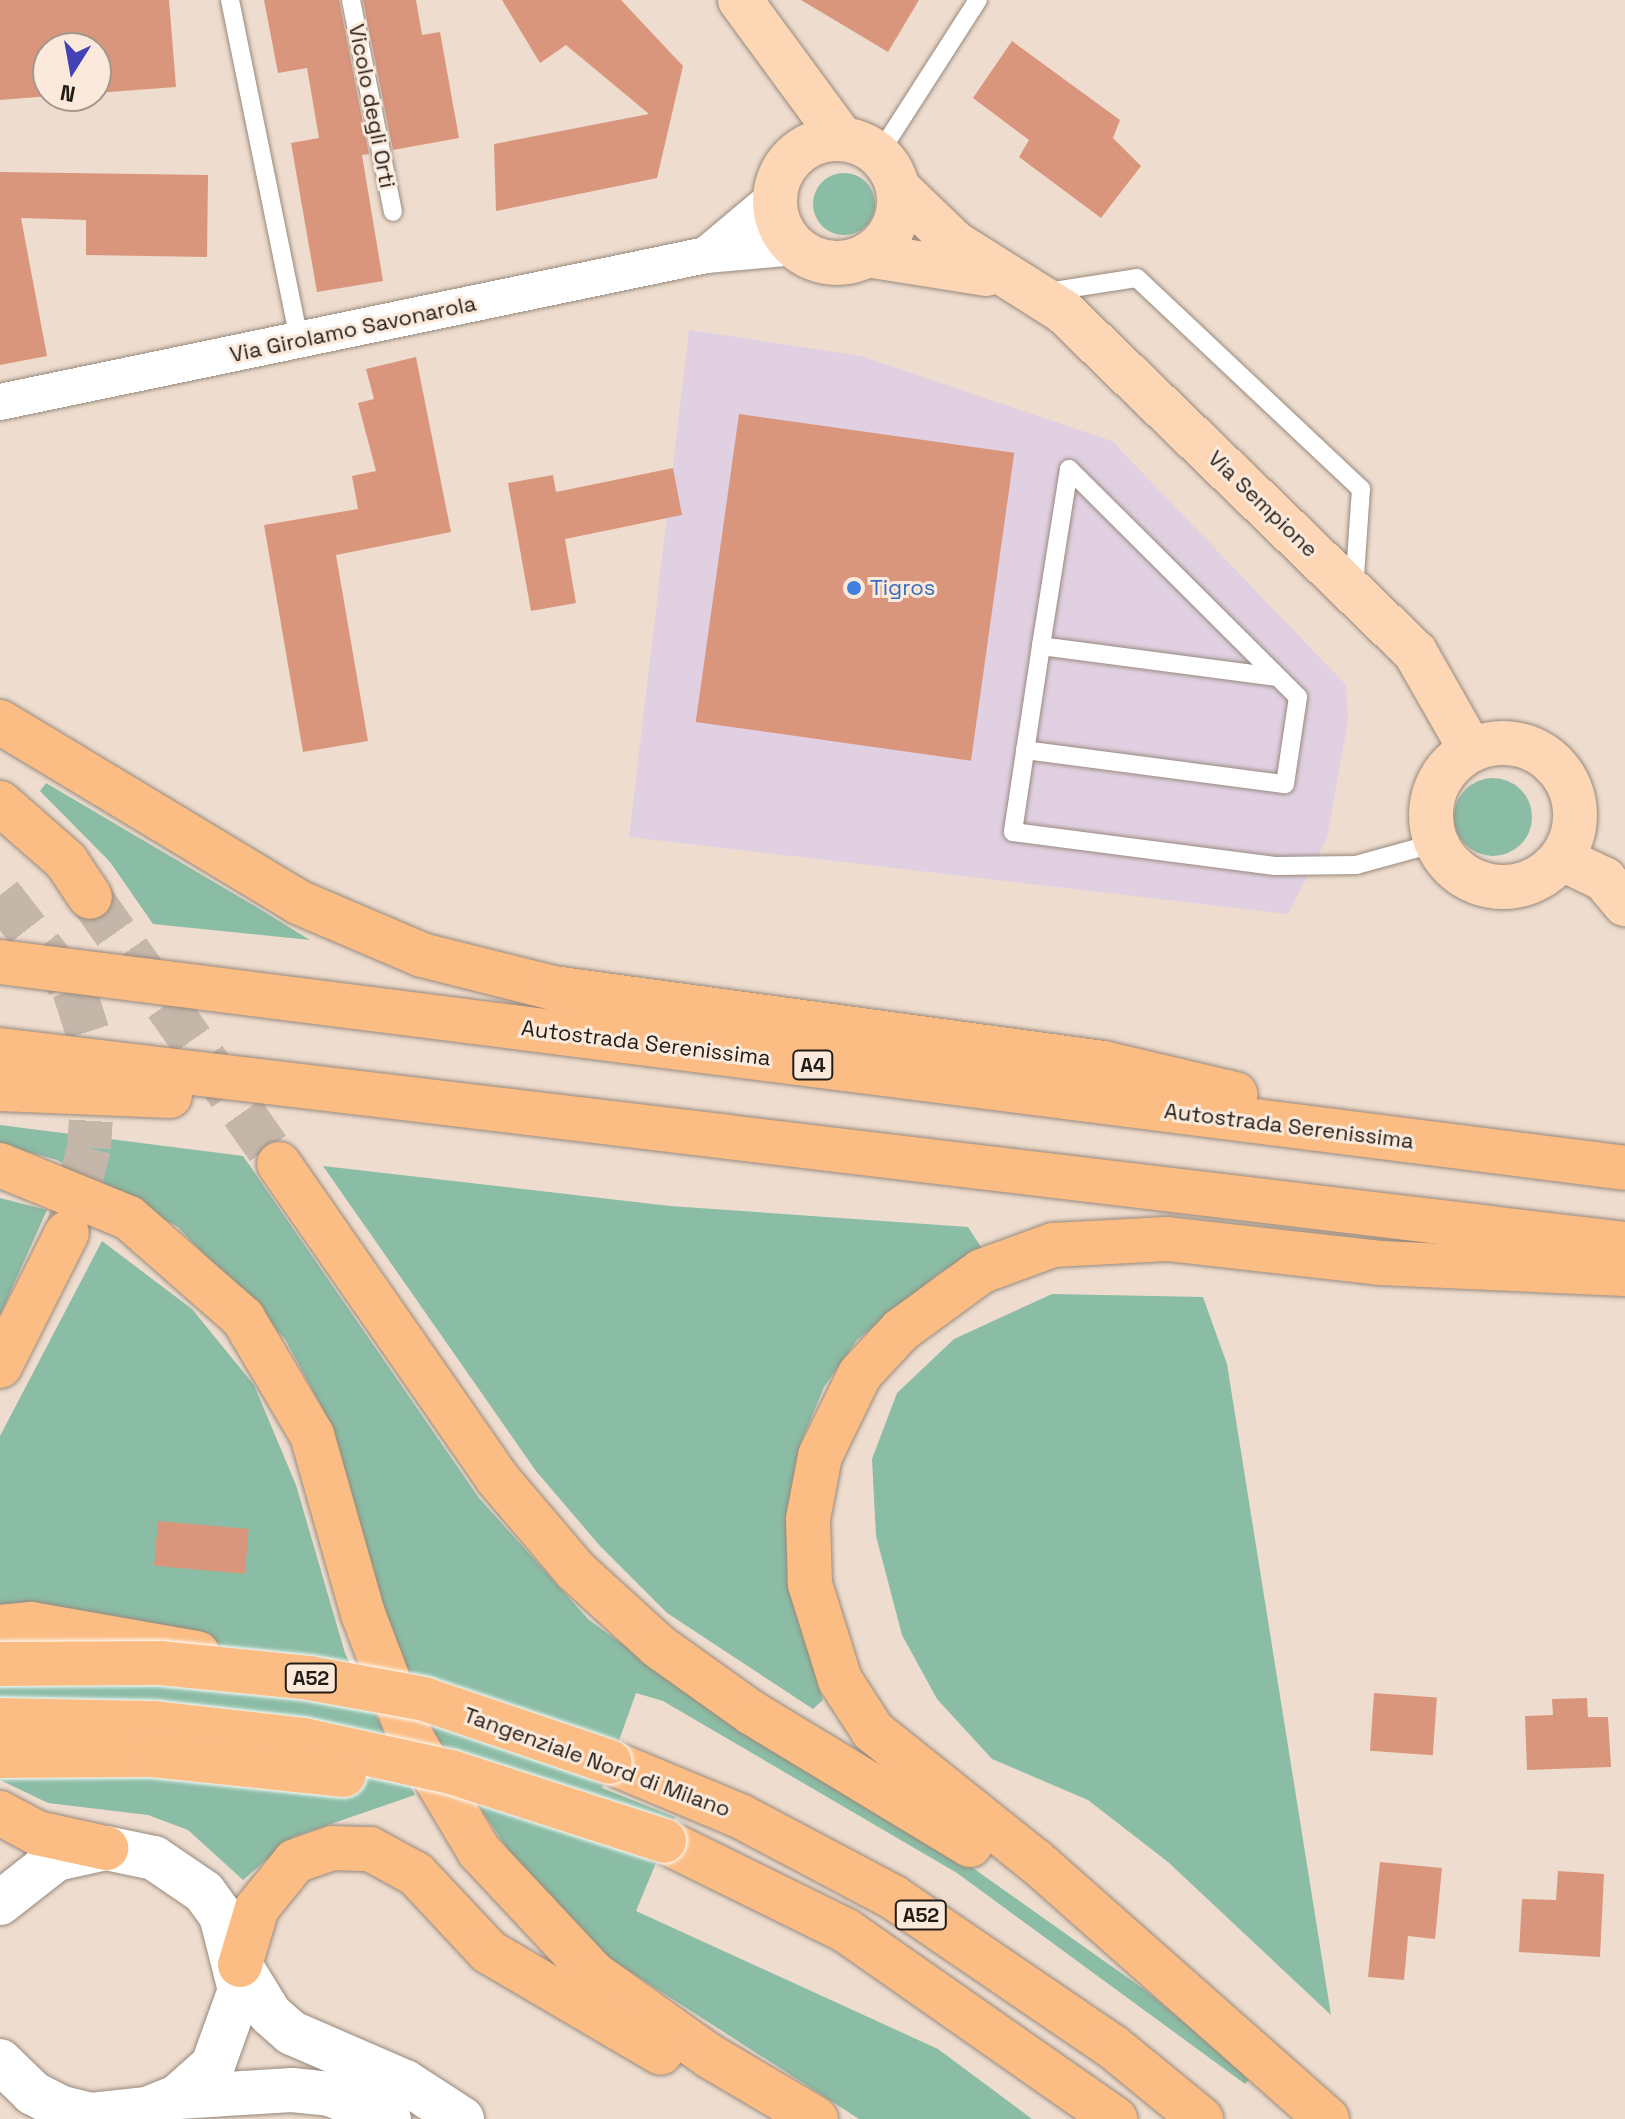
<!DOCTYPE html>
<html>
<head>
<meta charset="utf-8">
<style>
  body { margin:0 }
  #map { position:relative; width:1625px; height:2119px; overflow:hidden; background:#eeddcf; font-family:"Space Grotesk",sans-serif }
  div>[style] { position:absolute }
  .commercial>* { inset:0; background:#e1d0e2 }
  .green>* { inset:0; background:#8bbca5 }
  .round { border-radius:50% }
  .building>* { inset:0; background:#d9967d; transform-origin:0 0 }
  .motorway-tunnel>* { height:44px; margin-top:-22px; transform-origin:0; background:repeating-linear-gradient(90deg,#c5b6aa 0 44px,transparent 0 66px) }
  .roads { filter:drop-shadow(0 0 2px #98897c) drop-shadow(0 0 2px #98897c) }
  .service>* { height:18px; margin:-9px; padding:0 9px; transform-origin:9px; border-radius:9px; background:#fff }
  .minor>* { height:36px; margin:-18px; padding:0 18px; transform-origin:18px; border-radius:18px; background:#fff }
  .tertiary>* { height:44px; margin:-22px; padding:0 22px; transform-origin:22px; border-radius:22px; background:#fff }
  .primary>* { height:44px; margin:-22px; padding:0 22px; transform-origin:22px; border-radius:22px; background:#fdd7b5 }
  .primary>.ring { margin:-22px; padding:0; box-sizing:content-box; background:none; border:44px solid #fdd7b5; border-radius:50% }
  .motorway>* { height:44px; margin:-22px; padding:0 22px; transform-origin:22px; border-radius:22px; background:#fbbd84 }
  .bridges { filter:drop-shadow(0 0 2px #fff) drop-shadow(0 0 2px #fff) }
  .motorway-bridge>* { height:44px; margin:-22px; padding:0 22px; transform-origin:22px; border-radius:22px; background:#fbbd84 }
  .dots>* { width:22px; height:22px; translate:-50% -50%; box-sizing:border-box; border:4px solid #fbeadc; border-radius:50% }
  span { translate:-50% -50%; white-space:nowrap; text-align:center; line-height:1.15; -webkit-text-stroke:6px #fbeadc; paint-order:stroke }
  .shield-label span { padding:2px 6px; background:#fbeadc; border:2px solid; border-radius:6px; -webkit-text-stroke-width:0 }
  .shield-label { font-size:20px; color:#221c17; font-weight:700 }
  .street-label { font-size:22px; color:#221c17 }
  .shop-label { font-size:22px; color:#366cbe }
  .left { translate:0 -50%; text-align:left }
  .north { position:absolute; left:32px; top:32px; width:80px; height:80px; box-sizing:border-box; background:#fbeadc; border:2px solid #a4988d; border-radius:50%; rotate:191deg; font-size:22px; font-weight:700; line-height:32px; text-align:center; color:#221c17 }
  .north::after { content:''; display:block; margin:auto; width:28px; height:36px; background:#4441b7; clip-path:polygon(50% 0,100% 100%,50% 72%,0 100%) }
</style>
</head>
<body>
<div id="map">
  <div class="commercial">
    <i style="clip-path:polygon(689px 330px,861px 356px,1112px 441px,1346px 685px,1348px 721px,1327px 838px,1288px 914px,629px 837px)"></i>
  </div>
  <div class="green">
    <i class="round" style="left:813px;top:173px;width:62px;height:62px"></i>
    <i class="round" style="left:1454px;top:778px;width:78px;height:78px"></i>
    <i style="clip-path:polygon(46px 783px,253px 905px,310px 940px,153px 924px,110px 862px,40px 791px)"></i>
    <i style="clip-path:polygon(0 1125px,243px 1156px,479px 1498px,589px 1620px,753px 1738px,963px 1861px,1145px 1990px,1251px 2077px,1245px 2084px,957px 1873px,663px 1701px,636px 1693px,602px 1788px,675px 1817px,636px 1911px,938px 2049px,1032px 2119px,859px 2119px,604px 1955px,509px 1851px,445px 1756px,384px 1619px,328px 1419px,285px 1339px,178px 1227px,57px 1160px,0 1144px)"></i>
    <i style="clip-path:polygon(323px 1166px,670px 1206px,968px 1227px,983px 1250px,941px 1272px,857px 1340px,824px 1387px,800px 1445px,787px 1581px,823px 1700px,813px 1709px,667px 1613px,600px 1546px,536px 1471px)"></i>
    <i style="clip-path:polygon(0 1198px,47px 1210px,0 1315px)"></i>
    <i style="clip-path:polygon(102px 1241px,192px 1309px,254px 1385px,296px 1485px,345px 1653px,415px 1795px,293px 1837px,243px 1880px,188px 1830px,148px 1815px,48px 1803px,0 1780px,0 1436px)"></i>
    <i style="clip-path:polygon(1052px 1294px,1203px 1297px,1227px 1364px,1331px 2015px,1168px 1862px,1088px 1800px,992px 1759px,937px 1699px,902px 1635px,876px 1536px,872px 1459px,897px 1393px,954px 1339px)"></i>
  </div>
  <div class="building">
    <i style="clip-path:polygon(0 0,169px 0,176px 87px,96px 93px,96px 48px,48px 48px,50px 96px,0 100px)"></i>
    <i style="clip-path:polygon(264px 0,339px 0,369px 154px,362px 155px,383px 281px,317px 292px,291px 143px,319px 138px,307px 68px,278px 73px)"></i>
    <i style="clip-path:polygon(363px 0,416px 0,422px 35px,440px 32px,459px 138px,393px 150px)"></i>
    <i style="clip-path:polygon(502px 0,621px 0,683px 66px,657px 178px,496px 211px,494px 144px,649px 114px,566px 45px,540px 63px)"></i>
    <i style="clip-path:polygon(801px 0,919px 0,888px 52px)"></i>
    <i style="clip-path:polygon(1012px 41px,1120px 120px,1113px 138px,1141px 166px,1101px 218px,1019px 157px,1029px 140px,973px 98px)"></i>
    <i style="clip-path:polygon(0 172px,208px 175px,207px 257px,86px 255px,86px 220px,21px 218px,47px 356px,0 365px)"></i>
    <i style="clip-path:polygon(416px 357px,451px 532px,336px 555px,368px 741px,303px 752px,264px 525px,358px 509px,352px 476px,376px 471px,358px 403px,374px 399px,366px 369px)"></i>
    <i style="left:739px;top:414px;width:278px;height:311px;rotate:8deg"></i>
    <i style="clip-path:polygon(673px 468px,682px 515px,565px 539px,576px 603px,531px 611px,508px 483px,553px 475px,556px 492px)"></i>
    <i style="left:158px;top:1521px;width:91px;height:45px;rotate:5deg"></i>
    <i style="left:1374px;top:1693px;width:63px;height:58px;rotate:4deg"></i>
    <i style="clip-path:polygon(1587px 1698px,1588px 1717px,1608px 1717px,1611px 1767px,1527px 1770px,1525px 1716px,1553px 1715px,1552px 1699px)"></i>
    <i style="clip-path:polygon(1380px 1862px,1442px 1868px,1435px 1939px,1408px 1936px,1404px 1980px,1368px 1977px)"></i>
    <i style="clip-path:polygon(1558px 1871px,1604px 1874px,1600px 1957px,1519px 1952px,1522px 1899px,1556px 1900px)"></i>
  </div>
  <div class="motorway-tunnel">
    <i style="left:0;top:895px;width:120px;rotate:52.1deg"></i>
    <i style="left:74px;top:990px;width:68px;rotate:72.1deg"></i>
    <i style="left:95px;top:1055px;width:93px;rotate:93.7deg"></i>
    <i style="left:89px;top:1148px;width:88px;rotate:104.5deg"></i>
    <i style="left:90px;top:897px;width:327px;rotate:54.7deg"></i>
  </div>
  <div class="roads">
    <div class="service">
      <i style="left:230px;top:0;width:347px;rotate:78.5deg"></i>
      <i style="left:351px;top:0;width:216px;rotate:78.8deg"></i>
      <i style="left:879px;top:154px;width:183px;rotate:-57.3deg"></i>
      <i style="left:1047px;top:292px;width:91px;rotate:-8.8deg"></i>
      <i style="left:1137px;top:278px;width:308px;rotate:43.3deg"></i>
      <i style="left:1361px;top:489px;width:100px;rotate:94deg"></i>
      <i style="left:1041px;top:646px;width:237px;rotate:7.5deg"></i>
      <i style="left:1025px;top:750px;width:262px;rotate:7.5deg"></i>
      <i style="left:1285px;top:784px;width:88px;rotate:-81.5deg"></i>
      <i style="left:1298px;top:697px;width:323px;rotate:-135.1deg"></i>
      <i style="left:1069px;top:469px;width:179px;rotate:99deg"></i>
      <i style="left:1041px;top:646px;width:188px;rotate:98.6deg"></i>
      <i style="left:1013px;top:832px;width:264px;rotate:7.4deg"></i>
      <i style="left:1275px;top:866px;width:81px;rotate:-0.7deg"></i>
      <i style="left:1356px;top:865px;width:83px;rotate:-15.4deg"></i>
    </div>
    <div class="minor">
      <i style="left:706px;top:255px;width:90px;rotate:-40deg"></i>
      <i style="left:0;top:402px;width:721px;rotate:-11.76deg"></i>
      <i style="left:706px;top:255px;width:90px;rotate:-5.1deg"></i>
    </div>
    <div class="tertiary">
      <i style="left:0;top:1903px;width:71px;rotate:-38.2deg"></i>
      <i style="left:56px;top:1859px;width:51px;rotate:-12.4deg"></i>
      <i style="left:106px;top:1848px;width:49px;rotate:11.8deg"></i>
      <i style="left:154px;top:1858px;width:60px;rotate:34.2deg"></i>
      <i style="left:204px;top:1892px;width:29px;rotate:54deg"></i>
      <i style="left:221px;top:1915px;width:77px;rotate:75.8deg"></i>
      <i style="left:240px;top:1990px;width:80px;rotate:109.8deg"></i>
      <i style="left:213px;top:2065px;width:48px;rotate:138.4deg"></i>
      <i style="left:177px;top:2097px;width:32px;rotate:158deg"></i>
      <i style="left:147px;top:2109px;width:56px;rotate:173.9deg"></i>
      <i style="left:91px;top:2115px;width:30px;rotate:-166deg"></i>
      <i style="left:62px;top:2108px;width:33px;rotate:-153deg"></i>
      <i style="left:33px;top:2093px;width:46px;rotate:-135.9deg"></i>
      <i style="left:240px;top:1965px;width:57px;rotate:58.5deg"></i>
      <i style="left:270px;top:2014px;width:29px;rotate:41deg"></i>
      <i style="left:292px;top:2033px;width:123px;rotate:23.4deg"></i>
      <i style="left:405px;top:2082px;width:68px;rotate:33deg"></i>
      <i style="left:177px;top:2097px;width:115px;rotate:-3.5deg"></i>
      <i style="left:292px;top:2090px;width:38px;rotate:6deg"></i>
      <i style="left:330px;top:2094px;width:64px;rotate:23deg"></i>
    </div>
    <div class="primary">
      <i style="left:740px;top:0;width:172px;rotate:53.7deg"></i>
      <i class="ring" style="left:775px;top:139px;width:80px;height:80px"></i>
      <i style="left:899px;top:189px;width:78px;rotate:44deg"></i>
      <i style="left:955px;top:243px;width:129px;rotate:32.3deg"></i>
      <i style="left:1064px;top:312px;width:489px;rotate:44.1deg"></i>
      <i style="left:1415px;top:652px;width:113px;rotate:60.3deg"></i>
      <i style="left:867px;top:255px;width:121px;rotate:9deg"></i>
      <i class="ring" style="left:1431px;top:743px;width:100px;height:100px"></i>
      <i style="left:1562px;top:859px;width:47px;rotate:25.5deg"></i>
      <i style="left:1604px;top:879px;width:33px;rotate:50deg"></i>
    </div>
    <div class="motorway">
      <i style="left:0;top:722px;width:348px;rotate:31.1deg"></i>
      <i style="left:298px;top:902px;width:135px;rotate:23.1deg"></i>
      <i style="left:422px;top:955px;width:135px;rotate:14.1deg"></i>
      <i style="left:553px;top:988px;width:555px;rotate:7.77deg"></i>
      <i style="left:1103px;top:1063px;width:136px;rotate:13.2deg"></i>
      <i style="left:0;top:803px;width:88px;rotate:41.3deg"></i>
      <i style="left:66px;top:861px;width:43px;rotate:56.3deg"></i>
      <i style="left:0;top:962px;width:1638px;rotate:7.22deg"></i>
      <i style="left:0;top:1050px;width:1637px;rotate:6.81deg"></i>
      <i style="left:0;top:1089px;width:170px;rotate:2.4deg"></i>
      <i style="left:279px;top:1164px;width:382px;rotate:55.2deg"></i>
      <i style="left:497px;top:1478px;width:122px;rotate:49.7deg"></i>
      <i style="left:576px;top:1571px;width:111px;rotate:42.4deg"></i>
      <i style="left:658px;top:1646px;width:115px;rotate:35.5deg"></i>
      <i style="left:752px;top:1713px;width:255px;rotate:31.2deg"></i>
      <i style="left:0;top:1165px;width:139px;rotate:22.3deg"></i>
      <i style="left:129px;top:1218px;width:152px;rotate:41.3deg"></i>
      <i style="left:243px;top:1318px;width:136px;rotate:59.5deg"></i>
      <i style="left:312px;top:1435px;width:186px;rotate:74.1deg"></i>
      <i style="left:363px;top:1614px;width:126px;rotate:69.1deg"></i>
      <i style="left:408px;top:1732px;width:139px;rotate:59.2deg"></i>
      <i style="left:479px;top:1851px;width:168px;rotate:46.9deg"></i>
      <i style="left:594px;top:1974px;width:143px;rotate:35.4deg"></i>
      <i style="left:711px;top:2057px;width:122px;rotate:30.6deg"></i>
      <i style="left:0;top:1366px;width:149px;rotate:-63.3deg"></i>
      <i style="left:0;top:1627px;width:31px;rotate:-6deg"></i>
      <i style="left:31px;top:1624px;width:169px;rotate:9.9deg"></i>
      <i style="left:610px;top:1762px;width:141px;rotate:22.6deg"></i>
      <i style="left:740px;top:1816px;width:173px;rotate:27.9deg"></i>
      <i style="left:893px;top:1897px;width:266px;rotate:34.3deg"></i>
      <i style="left:1113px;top:2047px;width:114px;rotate:39.3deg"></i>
      <i style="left:0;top:1813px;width:42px;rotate:28.4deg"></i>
      <i style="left:37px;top:1833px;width:71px;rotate:12.3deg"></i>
      <i style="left:664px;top:1841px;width:202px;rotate:26.2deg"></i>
      <i style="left:845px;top:1930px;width:330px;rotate:35deg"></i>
      <i style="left:240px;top:1965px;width:59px;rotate:-73.4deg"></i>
      <i style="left:257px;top:1908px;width:60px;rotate:-51deg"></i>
      <i style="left:295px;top:1861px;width:39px;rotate:-19deg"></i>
      <i style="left:332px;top:1848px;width:38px;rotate:2deg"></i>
      <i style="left:370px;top:1849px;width:52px;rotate:28.5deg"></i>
      <i style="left:416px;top:1874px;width:107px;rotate:46.9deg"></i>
      <i style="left:489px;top:1952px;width:199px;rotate:30.4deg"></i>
      <i style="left:1327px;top:2119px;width:390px;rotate:-138.5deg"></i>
      <i style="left:1035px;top:1861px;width:208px;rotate:-141.3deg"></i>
      <i style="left:873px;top:1731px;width:61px;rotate:-122.9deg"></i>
      <i style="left:840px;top:1680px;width:101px;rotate:-107.4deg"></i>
      <i style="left:810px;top:1584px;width:65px;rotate:-91.8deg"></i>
      <i style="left:808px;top:1519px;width:64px;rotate:-79.2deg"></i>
      <i style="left:820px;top:1456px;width:91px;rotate:-64deg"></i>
      <i style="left:860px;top:1374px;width:60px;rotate:-47deg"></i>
      <i style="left:901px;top:1330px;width:100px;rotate:-36.1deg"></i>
      <i style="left:982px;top:1271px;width:76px;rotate:-20.1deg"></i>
      <i style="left:1053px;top:1245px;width:114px;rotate:-3deg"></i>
      <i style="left:1167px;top:1239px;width:214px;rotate:6.4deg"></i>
      <i style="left:1380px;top:1263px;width:245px;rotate:2.6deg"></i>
    </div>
  </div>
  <div class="bridges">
    <div class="motorway-bridge">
      <i style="left:0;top:1664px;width:160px;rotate:-0.4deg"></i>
      <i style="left:160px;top:1663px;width:150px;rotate:5.7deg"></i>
      <i style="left:309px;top:1678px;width:117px;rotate:10.3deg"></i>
      <i style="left:424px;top:1699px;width:196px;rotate:18.7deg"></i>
      <i style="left:0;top:1720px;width:155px;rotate:1.1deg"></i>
      <i style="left:155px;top:1723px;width:150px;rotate:6.5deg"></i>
      <i style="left:304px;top:1740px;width:150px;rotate:12.3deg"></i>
      <i style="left:451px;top:1772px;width:224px;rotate:17.9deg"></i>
      <i style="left:0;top:1756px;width:150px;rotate:-0.4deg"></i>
      <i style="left:150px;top:1755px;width:195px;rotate:5.9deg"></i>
    </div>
  </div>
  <div class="dots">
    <i style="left:854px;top:588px;background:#3f7fe0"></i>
  </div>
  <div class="shield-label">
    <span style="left:813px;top:1065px">A4</span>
    <span style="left:311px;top:1678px">A52</span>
    <span style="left:921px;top:1915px">A52</span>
  </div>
  <div class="street-label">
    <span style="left:372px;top:106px;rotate:79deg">Vicolo degli Orti</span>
    <span style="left:353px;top:329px;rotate:-12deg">Via Girolamo Savonarola</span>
    <span style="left:1263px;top:504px;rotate:44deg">Via Sempione</span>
    <span style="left:646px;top:1043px;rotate:7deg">Autostrada Serenissima</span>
    <span style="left:1289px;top:1126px;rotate:7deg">Autostrada Serenissima</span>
    <span style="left:597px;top:1762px;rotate:20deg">Tangenziale Nord di Milano</span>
  </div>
  <div class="shop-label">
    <span class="left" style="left:870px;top:588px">Tigros</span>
  </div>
  <div class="north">N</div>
</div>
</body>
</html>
